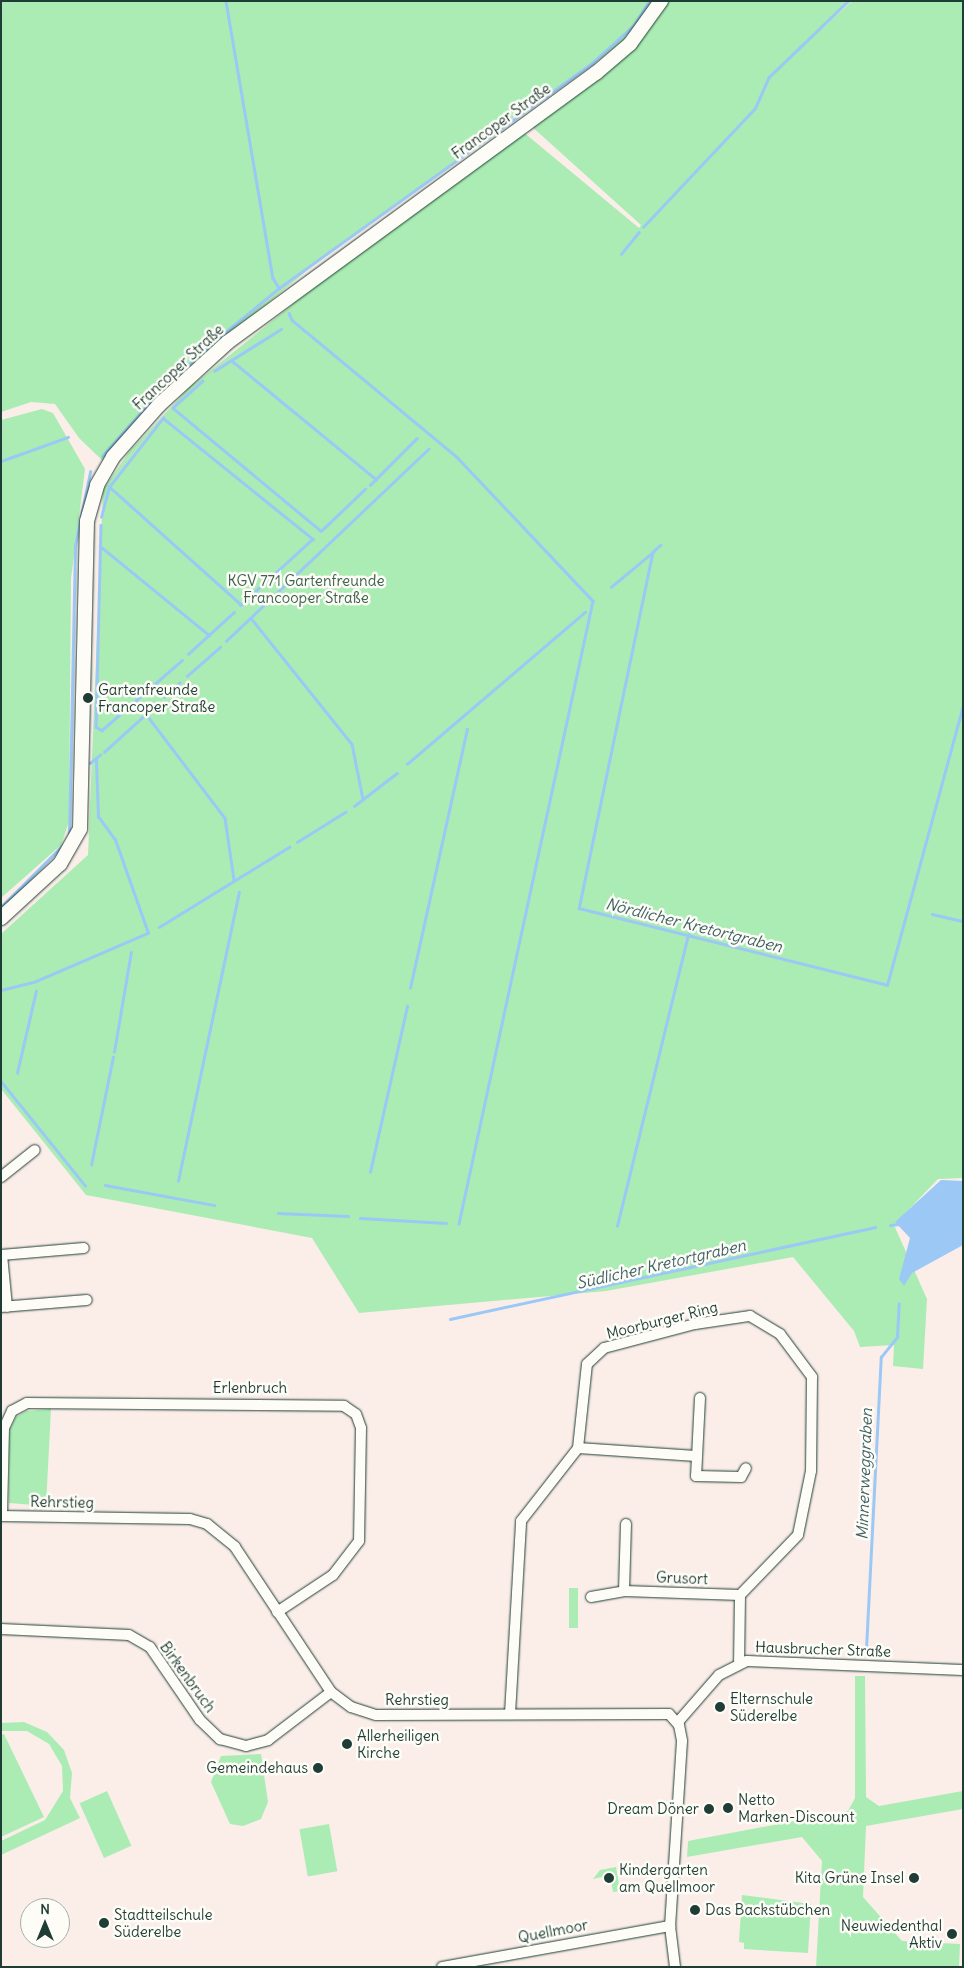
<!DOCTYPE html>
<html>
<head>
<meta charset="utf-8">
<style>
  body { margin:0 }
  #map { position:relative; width:964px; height:1968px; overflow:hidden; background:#fbeee9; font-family:Delius,sans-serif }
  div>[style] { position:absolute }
  .green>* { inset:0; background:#aaecb4; transform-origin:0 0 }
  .water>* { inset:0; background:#9cc8f6 }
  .stream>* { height:2.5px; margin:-1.25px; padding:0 1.25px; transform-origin:1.25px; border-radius:1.25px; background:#9cc8f6 }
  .roads { filter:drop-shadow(0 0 1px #1f3d34) drop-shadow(0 0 1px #1f3d34) }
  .minor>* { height:10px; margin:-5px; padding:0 5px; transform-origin:5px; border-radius:5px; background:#fdfcf7 }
  .secondary>* { height:14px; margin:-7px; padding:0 7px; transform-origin:7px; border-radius:7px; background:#fdfcf7 }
  .dots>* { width:14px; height:14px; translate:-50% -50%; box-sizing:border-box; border:2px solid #fdfcf7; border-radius:50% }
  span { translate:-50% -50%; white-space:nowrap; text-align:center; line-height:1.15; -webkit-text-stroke:5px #fdfcf7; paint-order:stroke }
  .street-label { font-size:15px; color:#1f3d34 }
  .park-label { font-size:15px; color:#3b604e }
  .poi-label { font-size:15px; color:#1f3d34 }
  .left { translate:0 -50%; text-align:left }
  .right { translate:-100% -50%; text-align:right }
  .water-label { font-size:16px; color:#3e6064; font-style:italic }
  .frame { position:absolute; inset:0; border:2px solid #1f3d34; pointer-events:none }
  .north { position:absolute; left:20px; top:1898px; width:50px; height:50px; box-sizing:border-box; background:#fdfcf7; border:1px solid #a4b0a9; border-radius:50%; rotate:0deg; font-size:14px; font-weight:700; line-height:20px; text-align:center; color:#1f3d34 }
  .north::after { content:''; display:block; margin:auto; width:18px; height:22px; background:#1f3d34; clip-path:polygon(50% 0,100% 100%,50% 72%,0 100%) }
</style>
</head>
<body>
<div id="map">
  <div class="green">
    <i style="clip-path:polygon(1px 1px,652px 1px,625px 39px,600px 59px,517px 115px,309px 269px,187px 369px,103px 461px,79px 438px,55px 404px,31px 402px,1px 412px)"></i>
    <i style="clip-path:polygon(667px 1px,848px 1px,794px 54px,852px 1px,963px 1px,963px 1178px,938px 1179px,894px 1225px,927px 1299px,923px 1369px,893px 1366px,894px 1345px,860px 1347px,854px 1331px,793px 1257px,606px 1291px,359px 1313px,312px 1238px,86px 1195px,1px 1089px,1px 934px,88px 855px,103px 490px,129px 452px,189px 388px,292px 305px,303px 289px,522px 131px,639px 228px,641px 225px,530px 125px)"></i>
    <i style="clip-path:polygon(42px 409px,53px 413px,85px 469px,71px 579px,69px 822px,61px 845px,1px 898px,1px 420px)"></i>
    <i style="clip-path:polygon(51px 1409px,46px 1506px,9px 1503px,9px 1431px,16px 1417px,26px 1411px)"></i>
    <i style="left:569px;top:1588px;width:9px;height:40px"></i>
    <i style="clip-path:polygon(855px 1676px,865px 1676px,866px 1797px,879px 1806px,963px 1791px,963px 1809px,866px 1826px,863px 1897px,902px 1941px,960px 1944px,959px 1967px,816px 1967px,822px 1861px,802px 1837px,687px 1857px,688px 1841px,848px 1811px,855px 1798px)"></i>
    <i style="clip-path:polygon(24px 1722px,47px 1732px,64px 1750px,72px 1773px,70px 1798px,80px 1818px,1px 1855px,1px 1841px,45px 1820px,63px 1791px,62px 1766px,49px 1744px,27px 1731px,1px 1731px,1px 1723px)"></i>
    <i style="clip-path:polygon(4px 1734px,44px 1817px,1px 1837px,1px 1735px)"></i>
    <i style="clip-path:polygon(261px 1754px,268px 1802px,261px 1819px,243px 1826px,230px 1824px,211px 1782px,221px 1756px)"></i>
    <i style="left:107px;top:1791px;width:60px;height:30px;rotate:66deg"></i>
    <i style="left:329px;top:1824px;width:48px;height:30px;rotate:80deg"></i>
    <i style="clip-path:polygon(616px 1867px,620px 1891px,613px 1892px,610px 1875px,593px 1879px,600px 1870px)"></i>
    <i style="clip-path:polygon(742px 1895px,811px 1904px,808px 1953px,744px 1949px,744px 1943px,739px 1942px)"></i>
  </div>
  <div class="water">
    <i style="clip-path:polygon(941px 1180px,963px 1181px,963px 1245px,912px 1273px,904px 1286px,899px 1279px,910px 1238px,895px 1222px)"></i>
  </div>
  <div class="stream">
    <i style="left:226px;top:1px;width:281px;rotate:80.4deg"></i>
    <i style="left:273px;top:278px;width:12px;rotate:59deg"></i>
    <i style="left:643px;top:227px;width:163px;rotate:-46.7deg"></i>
    <i style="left:755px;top:108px;width:34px;rotate:-66deg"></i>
    <i style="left:769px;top:77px;width:110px;rotate:-43.9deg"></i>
    <i style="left:621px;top:254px;width:28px;rotate:-51deg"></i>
    <i style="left:289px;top:313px;width:8px;rotate:67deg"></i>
    <i style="left:292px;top:320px;width:214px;rotate:39.7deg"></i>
    <i style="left:457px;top:457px;width:198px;rotate:46.6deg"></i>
    <i style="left:593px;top:601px;width:637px;rotate:102.14deg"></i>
    <i style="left:231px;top:360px;width:188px;rotate:39.4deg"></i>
    <i style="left:214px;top:371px;width:79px;rotate:-32.1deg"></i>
    <i style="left:203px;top:381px;width:40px;rotate:138deg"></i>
    <i style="left:173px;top:408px;width:192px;rotate:39.7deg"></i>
    <i style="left:321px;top:531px;width:61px;rotate:-43.7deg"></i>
    <i style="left:102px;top:456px;width:90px;rotate:-48.2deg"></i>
    <i style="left:162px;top:389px;width:68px;rotate:-42.6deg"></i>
    <i style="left:212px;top:343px;width:87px;rotate:-39.4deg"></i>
    <i style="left:279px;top:288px;width:385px;rotate:-35.7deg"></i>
    <i style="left:592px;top:63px;width:57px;rotate:-42.1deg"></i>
    <i style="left:634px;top:25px;width:28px;rotate:-58deg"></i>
    <i style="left:1px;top:461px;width:71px;rotate:-19.7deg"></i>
    <i style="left:370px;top:485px;width:66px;rotate:-45deg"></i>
    <i style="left:101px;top:517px;width:31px;rotate:-75deg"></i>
    <i style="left:109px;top:487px;width:88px;rotate:-52deg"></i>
    <i style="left:163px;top:418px;width:193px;rotate:38.9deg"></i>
    <i style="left:313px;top:539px;width:98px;rotate:137.5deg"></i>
    <i style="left:241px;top:605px;width:177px;rotate:-138.2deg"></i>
    <i style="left:101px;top:525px;width:202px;rotate:91.4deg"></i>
    <i style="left:96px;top:727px;width:7px;rotate:27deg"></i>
    <i style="left:102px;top:730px;width:106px;rotate:-41.2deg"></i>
    <i style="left:661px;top:545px;width:11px;rotate:139deg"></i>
    <i style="left:653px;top:552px;width:364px;rotate:101.7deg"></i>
    <i style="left:579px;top:908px;width:317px;rotate:14deg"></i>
    <i style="left:887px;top:985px;width:289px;rotate:-74.8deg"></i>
    <i style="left:100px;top:546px;width:141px;rotate:39.2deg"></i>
    <i style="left:611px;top:587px;width:55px;rotate:-39.8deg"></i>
    <i style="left:251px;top:618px;width:161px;rotate:51.3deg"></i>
    <i style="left:352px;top:744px;width:56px;rotate:78.7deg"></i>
    <i style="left:226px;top:641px;width:279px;rotate:-43.5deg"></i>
    <i style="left:188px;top:654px;width:62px;rotate:-42.4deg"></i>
    <i style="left:187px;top:676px;width:44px;rotate:-41.3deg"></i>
    <i style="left:164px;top:697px;width:21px;rotate:-43deg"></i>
    <i style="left:146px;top:714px;width:131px;rotate:52.8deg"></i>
    <i style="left:225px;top:818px;width:63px;rotate:81.7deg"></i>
    <i style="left:104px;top:752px;width:73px;rotate:-42.2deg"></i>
    <i style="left:90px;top:763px;width:13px;rotate:-39deg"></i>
    <i style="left:407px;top:764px;width:234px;rotate:-40.5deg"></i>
    <i style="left:354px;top:806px;width:54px;rotate:-37.5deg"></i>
    <i style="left:69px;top:834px;width:288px;rotate:-88.8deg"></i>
    <i style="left:75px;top:546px;width:76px;rotate:-78.5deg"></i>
    <i style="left:297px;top:842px;width:57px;rotate:-32deg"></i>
    <i style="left:1px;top:907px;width:88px;rotate:-45deg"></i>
    <i style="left:932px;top:914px;width:32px;rotate:13deg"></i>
    <i style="left:159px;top:927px;width:153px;rotate:-31.6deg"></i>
    <i style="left:410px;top:988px;width:265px;rotate:-77.6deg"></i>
    <i style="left:1px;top:990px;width:34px;rotate:-14deg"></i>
    <i style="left:34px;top:982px;width:124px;rotate:-23.3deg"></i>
    <i style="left:148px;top:933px;width:99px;rotate:-109.5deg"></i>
    <i style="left:115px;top:840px;width:29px;rotate:-126deg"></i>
    <i style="left:98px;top:817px;width:58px;rotate:-92deg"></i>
    <i style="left:114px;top:1052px;width:101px;rotate:-80.4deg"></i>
    <i style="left:17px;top:1073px;width:84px;rotate:-77deg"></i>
    <i style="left:1px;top:1081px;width:134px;rotate:51.1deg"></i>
    <i style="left:91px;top:1165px;width:110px;rotate:-78.5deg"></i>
    <i style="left:370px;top:1172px;width:170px;rotate:-77.4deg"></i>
    <i style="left:178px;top:1181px;width:295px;rotate:-78.1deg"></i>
    <i style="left:105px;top:1185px;width:111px;rotate:10.4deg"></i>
    <i style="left:278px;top:1213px;width:70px;rotate:2.5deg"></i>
    <i style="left:360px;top:1218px;width:86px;rotate:3.3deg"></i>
    <i style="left:890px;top:1225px;width:9px;rotate:-6deg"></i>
    <i style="left:617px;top:1226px;width:300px;rotate:-76.3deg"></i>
    <i style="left:450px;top:1319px;width:435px;rotate:-12.2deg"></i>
    <i style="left:866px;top:1649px;width:292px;rotate:-87.1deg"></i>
    <i style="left:881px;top:1357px;width:26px;rotate:-51deg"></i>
    <i style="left:897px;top:1337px;width:33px;rotate:-87deg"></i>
  </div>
  <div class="roads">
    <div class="minor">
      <i style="left:1px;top:1177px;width:43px;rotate:-38.5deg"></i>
      <i style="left:1px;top:1255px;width:83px;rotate:-4.8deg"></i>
      <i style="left:2px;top:1255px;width:52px;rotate:84.5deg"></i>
      <i style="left:1px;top:1307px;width:86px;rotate:-4.7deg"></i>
      <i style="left:700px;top:1398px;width:78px;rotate:92.9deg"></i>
      <i style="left:696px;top:1476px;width:45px;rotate:1.3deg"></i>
      <i style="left:741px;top:1477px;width:10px;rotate:-61deg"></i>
      <i style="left:578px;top:1448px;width:118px;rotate:3.9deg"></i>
      <i style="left:1px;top:1516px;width:189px;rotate:0.9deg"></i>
      <i style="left:190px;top:1519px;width:18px;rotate:16deg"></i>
      <i style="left:207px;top:1524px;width:36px;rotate:39deg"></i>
      <i style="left:235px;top:1547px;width:174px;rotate:56.5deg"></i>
      <i style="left:331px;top:1692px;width:25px;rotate:37deg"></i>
      <i style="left:351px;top:1707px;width:26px;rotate:18deg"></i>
      <i style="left:376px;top:1715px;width:293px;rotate:-0.2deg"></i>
      <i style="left:669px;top:1714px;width:15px;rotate:48deg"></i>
      <i style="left:679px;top:1725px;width:16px;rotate:79deg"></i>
      <i style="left:682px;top:1741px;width:185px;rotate:93.7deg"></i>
      <i style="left:670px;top:1926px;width:41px;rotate:83deg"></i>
      <i style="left:2px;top:1516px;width:88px;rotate:-88.7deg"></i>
      <i style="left:4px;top:1428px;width:19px;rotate:-65deg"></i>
      <i style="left:12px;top:1411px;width:17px;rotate:-28deg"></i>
      <i style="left:27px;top:1403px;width:317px;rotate:0.5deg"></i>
      <i style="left:344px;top:1406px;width:14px;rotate:34deg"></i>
      <i style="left:356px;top:1414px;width:15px;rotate:70deg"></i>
      <i style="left:361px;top:1428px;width:113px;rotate:91deg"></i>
      <i style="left:359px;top:1541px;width:43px;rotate:127.4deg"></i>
      <i style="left:333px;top:1575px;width:67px;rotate:146.5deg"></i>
      <i style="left:624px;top:1591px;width:67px;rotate:-88.3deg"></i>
      <i style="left:591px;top:1597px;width:34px;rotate:-10deg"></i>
      <i style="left:624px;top:1591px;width:116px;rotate:2deg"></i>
      <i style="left:1px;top:1629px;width:128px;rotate:2.7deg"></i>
      <i style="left:129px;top:1635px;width:24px;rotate:30deg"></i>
      <i style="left:150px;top:1647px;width:88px;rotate:55.6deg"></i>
      <i style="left:200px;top:1720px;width:28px;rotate:44deg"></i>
      <i style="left:220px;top:1739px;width:27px;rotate:15deg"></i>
      <i style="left:246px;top:1746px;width:23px;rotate:-15deg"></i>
      <i style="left:268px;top:1740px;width:79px;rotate:-37.3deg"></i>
      <i style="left:510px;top:1714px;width:193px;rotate:-86.7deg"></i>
      <i style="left:521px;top:1521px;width:93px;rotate:-52deg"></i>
      <i style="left:578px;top:1448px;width:84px;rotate:-83.9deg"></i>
      <i style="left:587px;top:1364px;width:23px;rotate:-43deg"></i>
      <i style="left:604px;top:1348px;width:94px;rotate:-14.8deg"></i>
      <i style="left:695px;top:1324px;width:56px;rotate:-8.3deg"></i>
      <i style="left:750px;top:1316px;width:35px;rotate:31deg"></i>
      <i style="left:780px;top:1334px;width:54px;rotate:53.3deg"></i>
      <i style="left:812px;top:1377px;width:94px;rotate:90.6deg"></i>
      <i style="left:811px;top:1471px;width:65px;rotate:101.5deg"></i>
      <i style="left:798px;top:1535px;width:83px;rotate:134deg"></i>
      <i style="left:740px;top:1595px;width:68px;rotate:90.8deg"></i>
      <i style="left:678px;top:1722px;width:62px;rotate:-48.9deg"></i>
      <i style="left:719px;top:1675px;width:31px;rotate:-27deg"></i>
      <i style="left:747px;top:1661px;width:216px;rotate:2.4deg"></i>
      <i style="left:442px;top:1967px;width:232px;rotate:-10.2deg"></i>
    </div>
    <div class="secondary">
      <i style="left:1px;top:918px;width:80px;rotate:-42.5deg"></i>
      <i style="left:60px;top:864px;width:40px;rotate:-60.3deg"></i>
      <i style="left:80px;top:829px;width:308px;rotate:-88.7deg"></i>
      <i style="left:87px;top:521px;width:37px;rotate:-74deg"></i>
      <i style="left:97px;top:485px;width:32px;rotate:-60deg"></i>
      <i style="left:113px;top:457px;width:69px;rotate:-48.5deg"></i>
      <i style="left:159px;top:405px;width:93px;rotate:-42.4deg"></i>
      <i style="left:228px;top:342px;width:456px;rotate:-36.2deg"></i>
      <i style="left:596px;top:73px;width:45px;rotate:-40.5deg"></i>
      <i style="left:630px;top:44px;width:53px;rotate:-54.2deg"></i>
    </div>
  </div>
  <div class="dots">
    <i style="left:88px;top:698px;background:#1f3d34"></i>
    <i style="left:720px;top:1707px;background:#1f3d34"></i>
    <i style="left:347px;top:1744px;background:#1f3d34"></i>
    <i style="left:318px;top:1768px;background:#1f3d34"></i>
    <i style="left:728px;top:1808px;background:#1f3d34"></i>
    <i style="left:709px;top:1809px;background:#1f3d34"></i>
    <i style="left:609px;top:1878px;background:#1f3d34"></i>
    <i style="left:914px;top:1878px;background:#1f3d34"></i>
    <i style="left:695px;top:1910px;background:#1f3d34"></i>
    <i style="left:104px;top:1923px;background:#1f3d34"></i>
    <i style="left:952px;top:1934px;background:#1f3d34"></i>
  </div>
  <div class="street-label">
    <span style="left:501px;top:121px;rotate:-36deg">Francoper Straße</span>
    <span style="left:178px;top:367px;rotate:-43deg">Francoper Straße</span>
    <span style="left:662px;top:1320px;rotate:-14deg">Moorburger Ring</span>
    <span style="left:250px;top:1388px">Erlenbruch</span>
    <span style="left:62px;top:1502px;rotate:1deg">Rehrstieg</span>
    <span style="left:682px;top:1578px;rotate:2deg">Grusort</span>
    <span style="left:823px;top:1649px;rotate:2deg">Hausbrucher Straße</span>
    <span style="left:188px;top:1677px;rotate:54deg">Birkenbruch</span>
    <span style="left:417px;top:1700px">Rehrstieg</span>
    <span style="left:553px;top:1931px;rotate:-11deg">Quellmoor</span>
  </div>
  <div class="park-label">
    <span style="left:306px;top:589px">KGV 771 Gartenfreunde<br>Francooper Straße</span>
  </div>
  <div class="poi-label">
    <span class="left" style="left:98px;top:698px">Gartenfreunde<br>Francoper Straße</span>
    <span class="left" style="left:730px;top:1707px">Elternschule<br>Süderelbe</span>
    <span class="left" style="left:357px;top:1744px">Allerheiligen<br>Kirche</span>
    <span class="right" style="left:308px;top:1768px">Gemeindehaus</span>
    <span class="left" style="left:738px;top:1808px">Netto<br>Marken-Discount</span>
    <span class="right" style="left:699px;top:1809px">Dream Döner</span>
    <span class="left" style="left:619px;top:1878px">Kindergarten<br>am Quellmoor</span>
    <span class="right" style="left:904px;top:1878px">Kita Grüne Insel</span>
    <span class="left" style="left:705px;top:1910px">Das Backstübchen</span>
    <span class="left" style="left:114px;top:1923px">Stadtteilschule<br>Süderelbe</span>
    <span class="right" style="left:942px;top:1934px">Neuwiedenthal<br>Aktiv</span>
  </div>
  <div class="water-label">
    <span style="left:694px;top:925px;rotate:14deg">Nördlicher Kretortgraben</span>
    <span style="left:661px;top:1264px;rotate:-13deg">Südlicher Kretortgraben</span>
    <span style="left:864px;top:1474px;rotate:-88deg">Minnerweggraben</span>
  </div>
  <div class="frame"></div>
  <div class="north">N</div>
</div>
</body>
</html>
